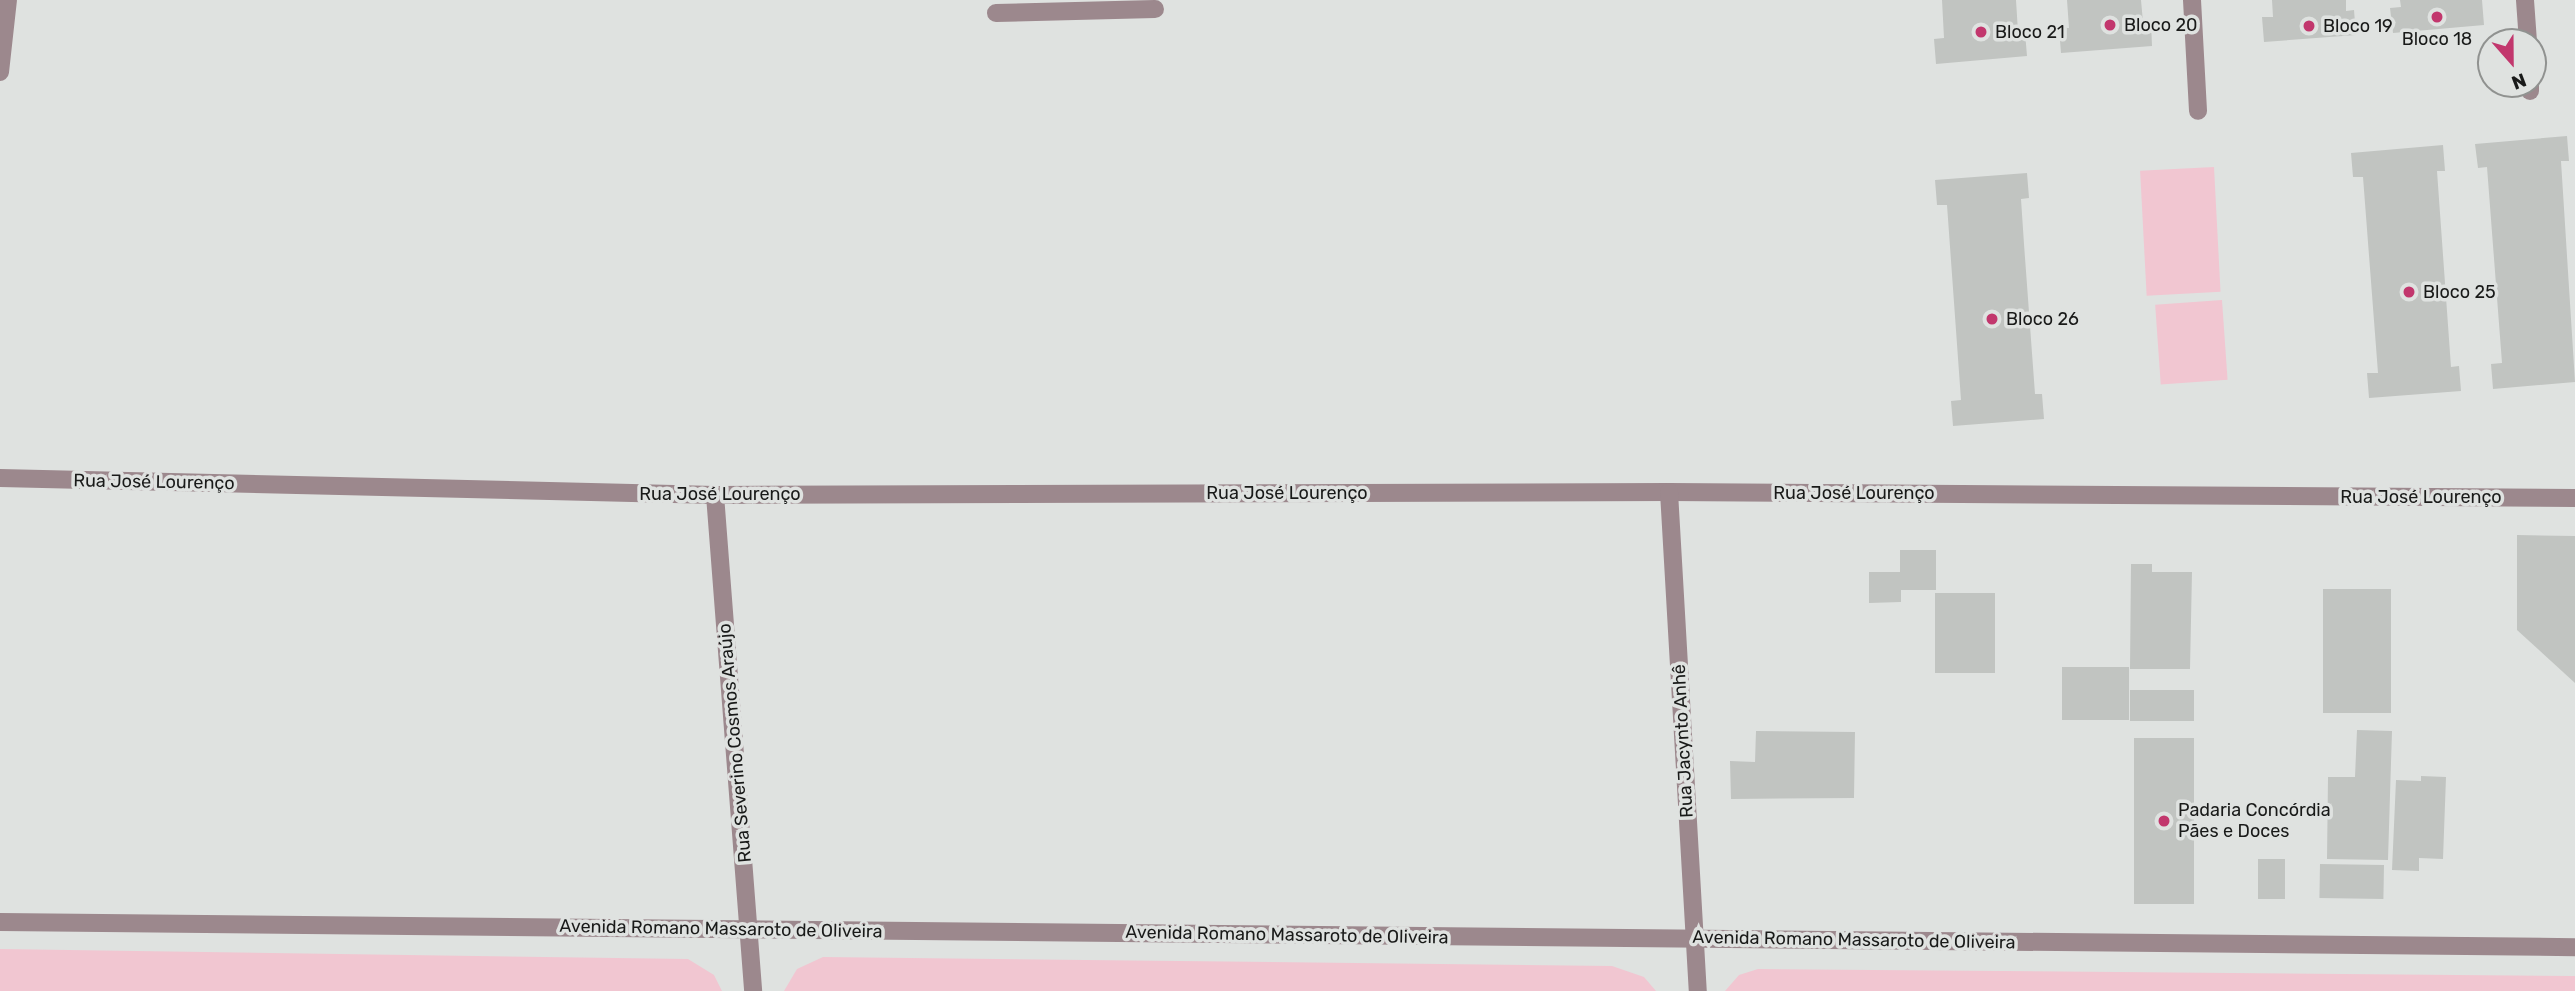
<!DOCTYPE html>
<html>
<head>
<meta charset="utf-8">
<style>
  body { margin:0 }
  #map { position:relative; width:2575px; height:991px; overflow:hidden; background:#dfe2e0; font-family:Rubik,sans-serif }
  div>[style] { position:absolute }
  .green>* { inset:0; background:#f1c6d1; transform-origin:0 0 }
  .building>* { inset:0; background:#c1c4c1; transform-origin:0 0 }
  .minor>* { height:18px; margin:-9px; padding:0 9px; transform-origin:9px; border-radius:9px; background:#9c888d }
  .dots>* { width:19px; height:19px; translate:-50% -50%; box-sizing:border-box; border:4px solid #dfe2e0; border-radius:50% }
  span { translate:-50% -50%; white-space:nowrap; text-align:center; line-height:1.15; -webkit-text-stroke:7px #dfe2e0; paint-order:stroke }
  .poi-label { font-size:18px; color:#191a19 }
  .left { translate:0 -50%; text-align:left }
  .street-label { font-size:18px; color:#191a19 }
  .north { position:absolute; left:2477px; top:28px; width:70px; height:70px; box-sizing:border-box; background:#dfe2e0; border:2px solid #909290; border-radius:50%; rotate:159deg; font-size:19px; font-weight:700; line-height:28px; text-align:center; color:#191a19 }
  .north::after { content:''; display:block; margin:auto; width:24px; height:32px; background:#c2376d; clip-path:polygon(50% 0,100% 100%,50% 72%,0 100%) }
</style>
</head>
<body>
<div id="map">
  <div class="green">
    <i style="left:2214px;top:167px;width:125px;height:74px;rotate:87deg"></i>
    <i style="left:2222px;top:300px;width:80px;height:67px;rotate:86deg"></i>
    <i style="clip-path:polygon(0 949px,688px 959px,714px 975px,722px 991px,0 991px)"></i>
    <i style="clip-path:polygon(823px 957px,1612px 966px,1644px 977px,1656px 991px,784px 991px,797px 969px)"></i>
    <i style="clip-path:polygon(1758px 969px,2575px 976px,2575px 991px,1725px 991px,1739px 975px)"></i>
  </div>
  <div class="building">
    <i style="clip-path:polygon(1942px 0,2016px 0,2018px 32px,2025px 32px,2027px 56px,1936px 64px,1934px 39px,1944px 38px)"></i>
    <i style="clip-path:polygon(2067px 0,2141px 0,2143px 22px,2151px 21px,2152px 46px,2061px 53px,2059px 28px,2069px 28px)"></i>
    <i style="clip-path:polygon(2272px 0,2346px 0,2346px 11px,2354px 10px,2356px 35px,2264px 42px,2262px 17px,2273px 17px)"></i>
    <i style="clip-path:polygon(2400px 0,2482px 0,2484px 25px,2393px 33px,2390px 8px,2401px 7px)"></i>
    <i style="clip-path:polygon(2567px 136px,2569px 161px,2561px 161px,2575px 382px,2493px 389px,2491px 364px,2502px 363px,2487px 167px,2478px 168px,2475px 144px)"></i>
    <i style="clip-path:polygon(2443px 145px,2445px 171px,2437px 171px,2451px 367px,2459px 366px,2461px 391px,2369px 398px,2367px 373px,2378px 373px,2363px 177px,2353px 177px,2351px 153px)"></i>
    <i style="clip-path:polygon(2027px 173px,2029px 198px,2021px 199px,2024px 244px,2035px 394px,2042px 394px,2044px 419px,1953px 426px,1951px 401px,1961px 400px,1947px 205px,1937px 205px,1935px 180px)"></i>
    <i style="clip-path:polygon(2517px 535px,2575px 536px,2575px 683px,2517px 630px)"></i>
    <i style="clip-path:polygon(1900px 550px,1936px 550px,1936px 590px,1901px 590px,1901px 602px,1869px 603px,1869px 572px,1900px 572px)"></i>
    <i style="clip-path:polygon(2131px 564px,2152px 564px,2152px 572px,2192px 572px,2190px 669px,2130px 669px)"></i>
    <i style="left:2323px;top:589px;width:68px;height:124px"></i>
    <i style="left:1935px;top:593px;width:60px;height:80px"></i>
    <i style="left:2062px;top:667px;width:67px;height:53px"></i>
    <i style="left:2130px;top:690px;width:64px;height:31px"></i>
    <i style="clip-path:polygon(2357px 730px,2392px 731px,2388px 860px,2327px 859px,2328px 777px,2355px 777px)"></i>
    <i style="clip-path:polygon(1756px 731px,1855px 732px,1854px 798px,1731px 799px,1730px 761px,1755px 762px)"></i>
    <i style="left:2194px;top:738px;width:166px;height:60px;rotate:90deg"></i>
    <i style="clip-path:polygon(2421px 776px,2446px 777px,2443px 859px,2419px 858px,2419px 871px,2392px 870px,2396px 780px,2421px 781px)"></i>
    <i style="left:2258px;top:859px;width:27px;height:40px"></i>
    <i style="left:2320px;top:864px;width:64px;height:34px;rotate:1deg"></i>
  </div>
  <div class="minor">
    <i style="left:2192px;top:0;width:111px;rotate:86.9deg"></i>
    <i style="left:2525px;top:0;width:42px;rotate:85.9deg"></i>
    <i style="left:996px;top:13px;width:159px;rotate:-1.4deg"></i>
    <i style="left:0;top:72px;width:72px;rotate:-83.7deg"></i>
    <i style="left:2530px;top:84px;width:7px;rotate:90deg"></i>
    <i style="left:0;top:478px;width:715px;rotate:1.36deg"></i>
    <i style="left:715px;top:495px;width:954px;rotate:-0.18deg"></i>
    <i style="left:1669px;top:492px;width:906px;rotate:0.38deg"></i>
    <i style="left:1669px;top:492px;width:500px;rotate:86.7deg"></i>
    <i style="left:715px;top:495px;width:497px;rotate:85.6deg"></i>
    <i style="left:0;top:922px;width:2575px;rotate:0.56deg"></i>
  </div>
  <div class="dots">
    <i style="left:2437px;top:17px;background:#c2376d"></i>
    <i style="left:2110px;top:25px;background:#c2376d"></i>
    <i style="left:2309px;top:26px;background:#c2376d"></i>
    <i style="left:1981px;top:32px;background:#c2376d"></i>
    <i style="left:2409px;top:292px;background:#c2376d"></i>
    <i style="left:1992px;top:319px;background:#c2376d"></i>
    <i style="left:2164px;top:821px;background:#c2376d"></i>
  </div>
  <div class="poi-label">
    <span class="left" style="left:2124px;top:25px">Bloco 20</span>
    <span class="left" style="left:2323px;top:26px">Bloco 19</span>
    <span class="left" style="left:1995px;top:32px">Bloco 21</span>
    <span style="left:2437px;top:39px">Bloco 18</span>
    <span class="left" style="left:2423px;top:292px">Bloco 25</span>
    <span class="left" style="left:2006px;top:319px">Bloco 26</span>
    <span class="left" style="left:2178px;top:821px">Padaria Concórdia<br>Pães e Doces</span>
  </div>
  <div class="street-label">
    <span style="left:154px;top:482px;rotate:1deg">Rua José Lourenço</span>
    <span style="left:1287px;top:493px">Rua José Lourenço</span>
    <span style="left:1854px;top:493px">Rua José Lourenço</span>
    <span style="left:720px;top:494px">Rua José Lourenço</span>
    <span style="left:2421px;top:497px">Rua José Lourenço</span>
    <span style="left:1683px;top:741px;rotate:-93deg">Rua Jacynto Anhê</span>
    <span style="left:735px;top:743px;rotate:-95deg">Rua Severino Cosmos Araújo</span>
    <span style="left:721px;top:929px;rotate:1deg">Avenida Romano Massaroto de Oliveira</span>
    <span style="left:1287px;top:935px;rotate:1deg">Avenida Romano Massaroto de Oliveira</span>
    <span style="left:1854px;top:940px;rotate:1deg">Avenida Romano Massaroto de Oliveira</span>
  </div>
  <div class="north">N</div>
</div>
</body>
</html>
